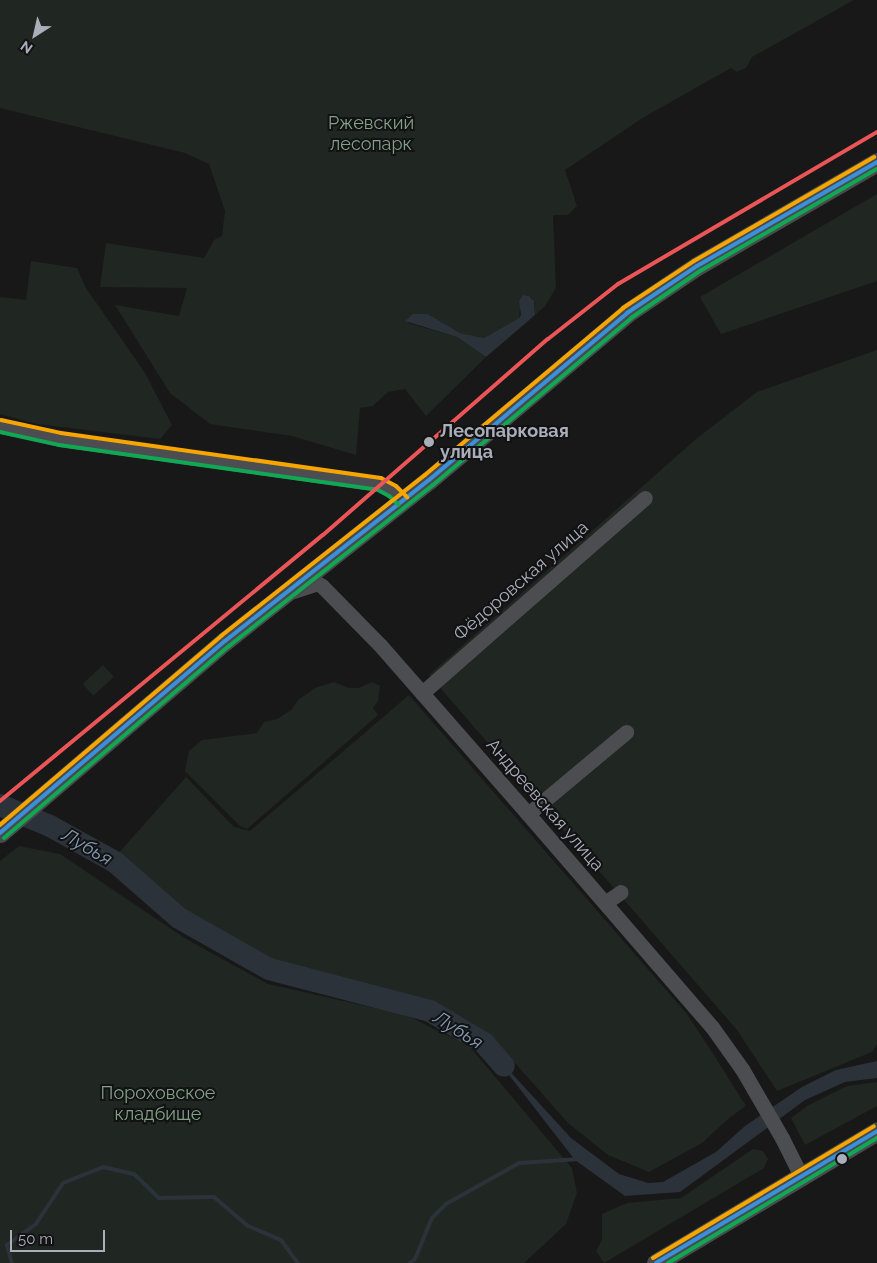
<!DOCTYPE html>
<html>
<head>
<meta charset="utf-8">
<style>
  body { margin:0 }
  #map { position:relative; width:877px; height:1263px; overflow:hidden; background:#181818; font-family:Raleway,sans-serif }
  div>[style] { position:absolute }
  .green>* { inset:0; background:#202621; transform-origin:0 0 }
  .water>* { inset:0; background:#2c3239 }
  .stream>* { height:4px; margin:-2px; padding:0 2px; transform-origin:2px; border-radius:2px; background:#2c3239 }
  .river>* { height:22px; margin:-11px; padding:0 11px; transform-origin:11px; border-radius:11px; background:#2c3239 }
  .minor>* { height:15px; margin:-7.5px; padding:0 7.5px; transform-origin:7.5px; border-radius:7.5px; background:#4c4d50 }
  .major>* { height:19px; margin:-9.5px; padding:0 9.5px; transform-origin:9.5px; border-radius:9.5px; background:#494a4c }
  .bus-1>* { height:4px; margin:-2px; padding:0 2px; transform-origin:2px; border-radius:2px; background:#3a90db }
  .bus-2>* { height:4px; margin:-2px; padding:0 2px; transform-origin:2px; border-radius:2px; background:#10a855 }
  .bus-3>* { height:4px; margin:-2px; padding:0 2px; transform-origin:2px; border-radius:2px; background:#f7a600 }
  .tram-1>* { height:4px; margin:-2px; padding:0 2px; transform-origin:2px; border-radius:2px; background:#eb5557 }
  .dots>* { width:14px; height:14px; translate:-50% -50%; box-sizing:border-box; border:2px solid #121214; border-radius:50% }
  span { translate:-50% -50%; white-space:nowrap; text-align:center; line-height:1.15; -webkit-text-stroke:4px #121214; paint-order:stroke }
  .park-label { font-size:18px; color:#82a185 }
  .stop-label { font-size:18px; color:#aaaeb8; font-weight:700 }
  .left { translate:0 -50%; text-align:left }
  .street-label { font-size:18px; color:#aaaeb8 }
  .water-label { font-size:19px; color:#839ab0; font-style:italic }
  .north { position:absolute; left:10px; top:10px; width:50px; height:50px; -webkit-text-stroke:4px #121214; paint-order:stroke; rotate:215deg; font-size:14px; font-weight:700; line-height:20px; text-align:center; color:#aaaeb8 }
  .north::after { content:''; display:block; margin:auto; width:18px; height:22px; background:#aaaeb8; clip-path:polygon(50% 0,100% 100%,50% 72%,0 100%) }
  .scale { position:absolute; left:10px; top:1230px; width:95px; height:22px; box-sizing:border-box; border:2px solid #aaaeb8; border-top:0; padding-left:6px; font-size:15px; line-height:18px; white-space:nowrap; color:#aaaeb8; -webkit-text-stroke:4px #121214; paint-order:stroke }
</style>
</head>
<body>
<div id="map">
  <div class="green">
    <i style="clip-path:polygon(0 0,854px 0,752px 57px,746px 68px,737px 72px,731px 68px,644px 117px,565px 170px,577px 206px,568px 215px,553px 215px,556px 288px,545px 306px,535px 315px,535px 303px,532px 298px,527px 295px,521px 298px,519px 318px,484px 338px,460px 333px,428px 314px,413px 314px,408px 323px,457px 337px,486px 357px,426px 416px,405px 389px,388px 392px,373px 406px,360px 408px,356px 455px,292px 436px,210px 424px,170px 393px,115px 305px,179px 316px,187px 288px,100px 287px,106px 243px,204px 258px,214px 240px,222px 236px,225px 211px,209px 164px,185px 153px,0 108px)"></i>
    <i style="clip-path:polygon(877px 194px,877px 281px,721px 334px,700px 297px)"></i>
    <i style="clip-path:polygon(31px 261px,77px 268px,86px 288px,145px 373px,172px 425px,160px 439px,37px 424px,0 414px,0 297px,26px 300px)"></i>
    <i style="clip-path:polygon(877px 350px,877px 1044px,872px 1052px,777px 1091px,737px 1030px,429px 675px,696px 439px,757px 392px)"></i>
    <i style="left:103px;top:665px;width:16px;height:28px;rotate:47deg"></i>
    <i style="clip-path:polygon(334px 682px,349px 688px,359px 688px,372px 682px,380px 686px,378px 701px,373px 708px,378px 715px,247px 829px,240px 826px,185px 771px,189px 751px,202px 740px,257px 733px,264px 722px,277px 719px,291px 710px,298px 700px,315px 688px)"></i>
    <i style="clip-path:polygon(409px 695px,687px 1014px,717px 1060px,746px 1106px,729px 1118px,702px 1143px,649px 1172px,608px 1155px,568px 1123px,508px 1055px,458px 1018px,433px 1003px,271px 962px,181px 912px,117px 855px,186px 777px,234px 827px,250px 831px)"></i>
    <i style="clip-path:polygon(19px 846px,60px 854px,186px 939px,268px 984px,406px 1015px,469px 1046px,572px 1168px,577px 1193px,566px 1224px,524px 1263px,0 1263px,0 861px)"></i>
    <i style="clip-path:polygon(877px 1082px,877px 1106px,805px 1145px,791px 1118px,807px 1106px,847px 1086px)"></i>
    <i style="clip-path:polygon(753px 1149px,763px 1151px,768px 1159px,764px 1168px,604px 1263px,596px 1251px,602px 1240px,602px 1214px,627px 1203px,681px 1198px)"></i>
  </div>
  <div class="water">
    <i style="clip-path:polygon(523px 295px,529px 296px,534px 301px,535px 315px,486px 357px,457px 337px,405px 321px,413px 314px,428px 314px,460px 333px,484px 338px,519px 318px,521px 315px,519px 301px)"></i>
    <i style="clip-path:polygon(484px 1043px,571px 1138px,619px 1174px,648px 1183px,663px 1182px,716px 1152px,745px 1126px,802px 1087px,836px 1070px,877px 1061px,877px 1078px,845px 1082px,805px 1100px,680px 1192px,625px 1196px,575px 1160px)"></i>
  </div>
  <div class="stream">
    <i style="left:12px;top:1263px;width:19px;rotate:-106deg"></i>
    <i style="left:7px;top:1245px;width:36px;rotate:-36deg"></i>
    <i style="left:36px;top:1224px;width:49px;rotate:-56.6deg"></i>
    <i style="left:63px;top:1183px;width:43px;rotate:-21.8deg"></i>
    <i style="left:103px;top:1167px;width:32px;rotate:13deg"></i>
    <i style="left:134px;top:1174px;width:35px;rotate:44deg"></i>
    <i style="left:159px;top:1198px;width:55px;rotate:-1deg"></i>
    <i style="left:214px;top:1197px;width:45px;rotate:40.5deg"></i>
    <i style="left:248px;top:1226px;width:36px;rotate:23deg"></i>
    <i style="left:281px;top:1240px;width:29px;rotate:54deg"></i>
    <i style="left:410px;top:1263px;width:6px;rotate:-39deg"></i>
    <i style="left:415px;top:1259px;width:44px;rotate:-67.5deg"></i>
    <i style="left:432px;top:1218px;width:20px;rotate:-45deg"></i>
    <i style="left:446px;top:1204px;width:84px;rotate:-29.3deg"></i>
    <i style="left:519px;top:1163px;width:61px;rotate:-3.8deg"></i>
  </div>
  <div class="river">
    <i style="left:0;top:805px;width:54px;rotate:22.8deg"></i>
    <i style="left:50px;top:826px;width:74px;rotate:29deg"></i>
    <i style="left:115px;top:862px;width:85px;rotate:41.2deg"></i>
    <i style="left:179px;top:918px;width:103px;rotate:29.5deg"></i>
    <i style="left:269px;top:969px;width:166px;rotate:14.6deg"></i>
    <i style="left:430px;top:1011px;width:63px;rotate:30.7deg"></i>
    <i style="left:484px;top:1043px;width:30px;rotate:49deg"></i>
  </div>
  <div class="minor">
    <i style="left:0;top:426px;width:61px;rotate:12.2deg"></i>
    <i style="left:60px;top:439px;width:323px;rotate:8deg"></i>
    <i style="left:380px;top:484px;width:15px;rotate:28deg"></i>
    <i style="left:393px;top:491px;width:14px;rotate:45deg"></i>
    <i style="left:293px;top:591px;width:25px;rotate:-18deg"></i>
    <i style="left:317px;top:583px;width:6px;rotate:31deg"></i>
    <i style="left:322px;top:586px;width:83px;rotate:45.5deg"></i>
    <i style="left:380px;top:645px;width:225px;rotate:48.8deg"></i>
    <i style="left:528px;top:814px;width:281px;rotate:49.2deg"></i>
    <i style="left:712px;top:1027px;width:52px;rotate:54.5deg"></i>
    <i style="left:742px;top:1069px;width:80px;rotate:59.9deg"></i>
    <i style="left:782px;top:1138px;width:42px;rotate:63.4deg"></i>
    <i style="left:422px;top:693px;width:296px;rotate:-41.2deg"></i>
    <i style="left:528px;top:814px;width:128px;rotate:-39.9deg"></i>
    <i style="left:605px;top:903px;width:19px;rotate:-35deg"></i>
  </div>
  <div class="major">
    <i style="left:0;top:833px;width:296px;rotate:-40.5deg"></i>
    <i style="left:225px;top:641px;width:260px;rotate:-38.3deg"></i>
    <i style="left:429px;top:480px;width:259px;rotate:-40.1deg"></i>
    <i style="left:627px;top:313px;width:84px;rotate:-33.9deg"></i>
    <i style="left:697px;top:266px;width:208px;rotate:-30deg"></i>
    <i style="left:656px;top:1263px;width:257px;rotate:-30.8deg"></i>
  </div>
  <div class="bus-1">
    <i style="left:0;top:833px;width:296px;rotate:-40.5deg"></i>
    <i style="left:225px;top:641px;width:260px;rotate:-38.3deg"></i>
    <i style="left:429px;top:480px;width:259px;rotate:-40.1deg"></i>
    <i style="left:627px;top:313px;width:84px;rotate:-33.9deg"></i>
    <i style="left:697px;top:266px;width:208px;rotate:-30deg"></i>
    <i style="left:656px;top:1263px;width:257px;rotate:-30.8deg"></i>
  </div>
  <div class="bus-2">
    <i style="left:0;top:432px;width:60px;rotate:12.4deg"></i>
    <i style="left:59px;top:445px;width:322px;rotate:8deg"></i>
    <i style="left:378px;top:490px;width:13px;rotate:29deg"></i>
    <i style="left:389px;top:496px;width:13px;rotate:42deg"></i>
    <i style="left:4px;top:838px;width:296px;rotate:-40.5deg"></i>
    <i style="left:229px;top:646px;width:260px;rotate:-38.3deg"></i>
    <i style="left:433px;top:485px;width:259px;rotate:-40.1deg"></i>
    <i style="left:631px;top:318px;width:83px;rotate:-34.3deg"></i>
    <i style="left:700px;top:271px;width:204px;rotate:-30deg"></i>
    <i style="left:668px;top:1263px;width:244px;rotate:-30.9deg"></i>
  </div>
  <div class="bus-3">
    <i style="left:1px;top:420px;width:61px;rotate:12.2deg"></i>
    <i style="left:61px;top:433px;width:323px;rotate:8deg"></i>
    <i style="left:381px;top:478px;width:17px;rotate:28deg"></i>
    <i style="left:396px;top:486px;width:16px;rotate:45deg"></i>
    <i style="left:0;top:825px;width:291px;rotate:-40.5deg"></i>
    <i style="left:221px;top:636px;width:260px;rotate:-38.3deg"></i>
    <i style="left:425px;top:475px;width:259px;rotate:-40.1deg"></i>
    <i style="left:623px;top:308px;width:85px;rotate:-33.5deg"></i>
    <i style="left:694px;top:261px;width:208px;rotate:-30deg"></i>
    <i style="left:653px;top:1258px;width:257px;rotate:-30.8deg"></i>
  </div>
  <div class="tram-1">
    <i style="left:0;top:801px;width:418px;rotate:-39.5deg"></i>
    <i style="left:323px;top:535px;width:298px;rotate:-41.1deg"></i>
    <i style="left:548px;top:339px;width:89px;rotate:-38.2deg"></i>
    <i style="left:618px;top:284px;width:300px;rotate:-30.4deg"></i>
  </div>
  <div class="dots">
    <i style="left:429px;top:442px;background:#aaaeb8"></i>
    <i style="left:842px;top:1159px;background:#aaaeb8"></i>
  </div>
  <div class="park-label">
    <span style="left:371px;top:134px">Ржевский<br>лесопарк</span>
    <span style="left:158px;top:1104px">Пороховское<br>кладбище</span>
  </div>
  <div class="stop-label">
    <span class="left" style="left:440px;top:442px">Лесопарковая<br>улица</span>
  </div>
  <div class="street-label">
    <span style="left:521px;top:581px;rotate:-41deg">Фёдоровская улица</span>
    <span style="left:545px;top:805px;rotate:49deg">Андреевская улица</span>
  </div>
  <div class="water-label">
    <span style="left:87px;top:847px;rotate:30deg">Лубья</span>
    <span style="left:458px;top:1030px;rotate:32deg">Лубья</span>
  </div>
  <div class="north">N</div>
  <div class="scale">50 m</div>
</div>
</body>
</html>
